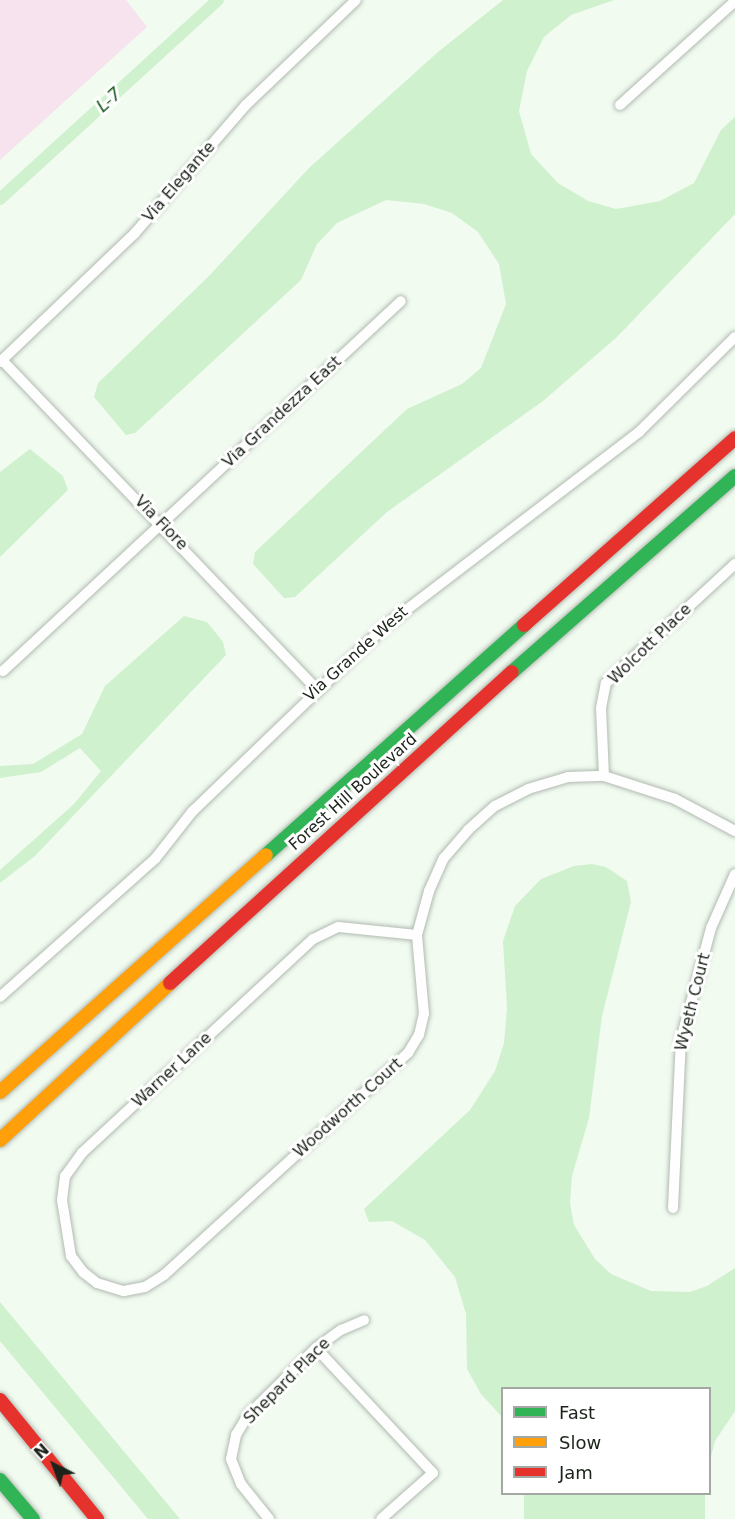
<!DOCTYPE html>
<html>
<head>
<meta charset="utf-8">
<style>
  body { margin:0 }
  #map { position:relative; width:735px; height:1519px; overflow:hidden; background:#f1fbf0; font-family:"DejaVu Sans",sans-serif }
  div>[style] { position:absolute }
  .green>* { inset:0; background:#f6e3ee }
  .water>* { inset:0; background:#cff1ce; transform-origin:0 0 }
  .canal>* { height:12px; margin:-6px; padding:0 6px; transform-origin:6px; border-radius:6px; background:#cff1ce }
  .roads { filter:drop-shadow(0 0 2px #b2bab1) drop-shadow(0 0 2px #b2bab1) }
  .street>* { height:10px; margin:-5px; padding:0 5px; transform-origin:5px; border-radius:5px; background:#fdfefd }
  .fast>* { height:14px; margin:-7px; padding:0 7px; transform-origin:7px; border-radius:7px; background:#30b455 }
  .slow>* { height:14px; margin:-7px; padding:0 7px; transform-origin:7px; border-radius:7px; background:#ff9f0a }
  .jam>* { height:14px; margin:-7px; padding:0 7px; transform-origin:7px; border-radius:7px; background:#e5322d }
  span { translate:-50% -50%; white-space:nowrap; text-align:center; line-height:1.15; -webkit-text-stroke:6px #fff; paint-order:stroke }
  .street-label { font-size:16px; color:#1b231a }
  .water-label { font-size:18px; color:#1e5a21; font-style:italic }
  .legend { position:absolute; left:501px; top:1387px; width:210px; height:108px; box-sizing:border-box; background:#fff; border:2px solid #a4a7a3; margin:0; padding:8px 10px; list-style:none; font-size:18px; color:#1b231a }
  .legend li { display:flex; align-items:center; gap:12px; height:30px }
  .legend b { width:30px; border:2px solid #a4a7a3 }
  .north { position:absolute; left:24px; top:1435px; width:60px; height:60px; -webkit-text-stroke:4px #fff; paint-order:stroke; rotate:318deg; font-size:16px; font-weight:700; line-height:24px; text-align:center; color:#1b231a }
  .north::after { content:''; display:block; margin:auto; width:21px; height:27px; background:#1b231a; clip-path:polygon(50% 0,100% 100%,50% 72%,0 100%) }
</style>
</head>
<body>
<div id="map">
  <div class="green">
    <i style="clip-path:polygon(0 0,126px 0,147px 27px,0 160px)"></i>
  </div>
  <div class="water">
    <i style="clip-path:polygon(503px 0,614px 0,571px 15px,544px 37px,527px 71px,519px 111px,531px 154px,558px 183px,588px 201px,616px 209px,660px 201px,694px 183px,721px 130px,735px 117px,735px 214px,617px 337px,543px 401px,387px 512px,295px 597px,284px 598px,253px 564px,255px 552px,407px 409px,462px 384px,481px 368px,506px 304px,499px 264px,478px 232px,452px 213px,424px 204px,386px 200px,337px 223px,317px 244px,301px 280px,135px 433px,126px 435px,94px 397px,98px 383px,209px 276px,309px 168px,438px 52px)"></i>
    <i style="clip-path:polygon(30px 449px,63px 476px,68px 490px,0 557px,0 472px)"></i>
    <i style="clip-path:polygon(184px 616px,207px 622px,223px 642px,226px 655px,35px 856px,0 883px,0 870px,74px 804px,101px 771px,80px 748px,41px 772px,0 778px,0 766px,33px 764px,82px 734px,105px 686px)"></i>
    <i style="clip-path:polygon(592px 864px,606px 867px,627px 881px,631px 902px,602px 1016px,589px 1118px,572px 1176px,570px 1203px,574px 1225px,595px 1259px,611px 1274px,651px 1291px,690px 1292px,707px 1286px,735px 1268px,735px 1411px,715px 1441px,710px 1460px,710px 1388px,502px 1388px,502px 1417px,481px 1394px,467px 1369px,466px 1314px,455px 1277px,425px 1240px,392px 1221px,369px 1222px,364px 1209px,470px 1110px,495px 1071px,504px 1043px,507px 1008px,503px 941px,515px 906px,541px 879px,574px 866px)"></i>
    <i style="clip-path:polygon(0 1302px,180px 1519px,148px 1519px,0 1341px)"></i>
    <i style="left:524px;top:1494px;width:181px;height:26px"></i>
  </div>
  <div class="canal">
    <i style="left:0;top:199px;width:295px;rotate:-42.4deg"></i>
  </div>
  <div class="roads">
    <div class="street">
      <i style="left:620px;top:105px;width:155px;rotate:-42.1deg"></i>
      <i style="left:2px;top:360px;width:455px;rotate:46.3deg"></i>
      <i style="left:0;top:362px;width:187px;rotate:-43.7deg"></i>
      <i style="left:135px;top:233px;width:169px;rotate:-49.1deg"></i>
      <i style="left:246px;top:105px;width:152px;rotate:-43.7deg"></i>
      <i style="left:3px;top:671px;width:543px;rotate:-42.91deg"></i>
      <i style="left:604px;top:776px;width:68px;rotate:-92.5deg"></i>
      <i style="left:601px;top:708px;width:25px;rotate:-79deg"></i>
      <i style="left:606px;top:683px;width:176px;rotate:-42.7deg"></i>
      <i style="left:417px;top:935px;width:79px;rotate:-174.2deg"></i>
      <i style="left:338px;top:927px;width:28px;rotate:154deg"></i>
      <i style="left:313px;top:939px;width:315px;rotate:137.2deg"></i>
      <i style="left:82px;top:1153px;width:29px;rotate:126deg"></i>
      <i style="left:65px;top:1176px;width:24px;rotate:97deg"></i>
      <i style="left:62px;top:1200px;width:57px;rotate:80.9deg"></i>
      <i style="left:71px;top:1256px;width:20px;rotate:53deg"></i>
      <i style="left:83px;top:1272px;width:18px;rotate:38deg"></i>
      <i style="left:97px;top:1283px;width:28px;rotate:17deg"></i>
      <i style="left:124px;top:1291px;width:21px;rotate:-11deg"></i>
      <i style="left:145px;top:1287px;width:22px;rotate:-32deg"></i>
      <i style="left:164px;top:1275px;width:330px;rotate:-42.3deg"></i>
      <i style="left:408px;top:1053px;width:21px;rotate:-59deg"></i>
      <i style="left:419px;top:1035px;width:22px;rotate:-77deg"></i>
      <i style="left:424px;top:1014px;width:79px;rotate:-95.1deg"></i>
      <i style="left:417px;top:935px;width:46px;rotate:-74.7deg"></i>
      <i style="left:429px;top:891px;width:36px;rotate:-66deg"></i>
      <i style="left:444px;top:858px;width:37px;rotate:-49deg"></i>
      <i style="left:468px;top:830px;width:36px;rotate:-42deg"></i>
      <i style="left:495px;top:806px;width:37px;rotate:-27deg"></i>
      <i style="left:528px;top:789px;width:42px;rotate:-16.7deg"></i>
      <i style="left:568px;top:777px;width:36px;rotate:-2deg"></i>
      <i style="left:604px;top:776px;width:75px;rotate:17.9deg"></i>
      <i style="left:675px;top:799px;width:68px;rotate:28.1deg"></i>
      <i style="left:0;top:997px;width:208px;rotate:-41.7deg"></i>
      <i style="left:155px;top:859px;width:60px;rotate:-51.8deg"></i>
      <i style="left:192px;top:812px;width:267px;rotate:-43.9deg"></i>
      <i style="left:384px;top:627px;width:321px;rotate:-37.4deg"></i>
      <i style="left:639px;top:432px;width:135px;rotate:-44.7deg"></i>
      <i style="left:673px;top:1208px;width:168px;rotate:-87.3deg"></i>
      <i style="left:681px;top:1040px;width:116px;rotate:-75deg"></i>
      <i style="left:711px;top:928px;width:59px;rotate:-66deg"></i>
      <i style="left:316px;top:1348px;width:171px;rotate:46.9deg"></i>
      <i style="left:433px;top:1473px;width:69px;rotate:138.5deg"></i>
      <i style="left:269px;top:1519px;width:45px;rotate:-128.7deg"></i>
      <i style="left:241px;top:1484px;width:27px;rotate:-112deg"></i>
      <i style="left:231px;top:1459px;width:25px;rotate:-78deg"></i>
      <i style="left:236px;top:1435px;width:23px;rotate:-59deg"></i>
      <i style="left:248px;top:1415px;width:95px;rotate:-44.6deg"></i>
      <i style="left:316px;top:1348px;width:31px;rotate:-36deg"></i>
      <i style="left:341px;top:1330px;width:25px;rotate:-23deg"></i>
    </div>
    <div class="fast">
      <i style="left:512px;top:672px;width:297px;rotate:-41.3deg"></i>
      <i style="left:266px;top:855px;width:346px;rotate:-41.7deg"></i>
      <i style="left:0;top:1480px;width:51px;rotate:49.8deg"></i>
    </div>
    <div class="slow">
      <i style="left:0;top:1092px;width:356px;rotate:-41.7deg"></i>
      <i style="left:0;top:1140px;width:231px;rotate:-42.7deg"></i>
    </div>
    <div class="jam">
      <i style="left:524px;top:625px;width:282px;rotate:-41.5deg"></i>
      <i style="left:170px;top:983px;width:462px;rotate:-42.3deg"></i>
      <i style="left:0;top:1400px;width:154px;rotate:50.8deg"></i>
    </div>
  </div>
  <div class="street-label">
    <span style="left:179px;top:182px;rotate:-49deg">Via Elegante</span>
    <span style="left:282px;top:412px;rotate:-43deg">Via Grandezza East</span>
    <span style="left:161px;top:523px;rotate:46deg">Via Fiore</span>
    <span style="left:650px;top:644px;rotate:-44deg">Wolcott Place</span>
    <span style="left:356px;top:654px;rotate:-42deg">Via Grande West</span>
    <span style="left:353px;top:792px;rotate:-42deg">Forest Hill Boulevard</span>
    <span style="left:693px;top:1002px;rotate:-76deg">Wyeth Court</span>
    <span style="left:172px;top:1070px;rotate:-43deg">Warner Lane</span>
    <span style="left:348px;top:1108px;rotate:-42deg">Woodworth Court</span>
    <span style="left:287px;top:1381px;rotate:-45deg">Shepard Place</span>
  </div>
  <div class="water-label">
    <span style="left:109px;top:100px;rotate:-42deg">L-7</span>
  </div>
  <ul class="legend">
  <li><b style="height:8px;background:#30b455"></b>Fast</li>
  <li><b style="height:8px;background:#ff9f0a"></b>Slow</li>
  <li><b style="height:8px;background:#e5322d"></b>Jam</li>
  </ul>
  <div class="north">N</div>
</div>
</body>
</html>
